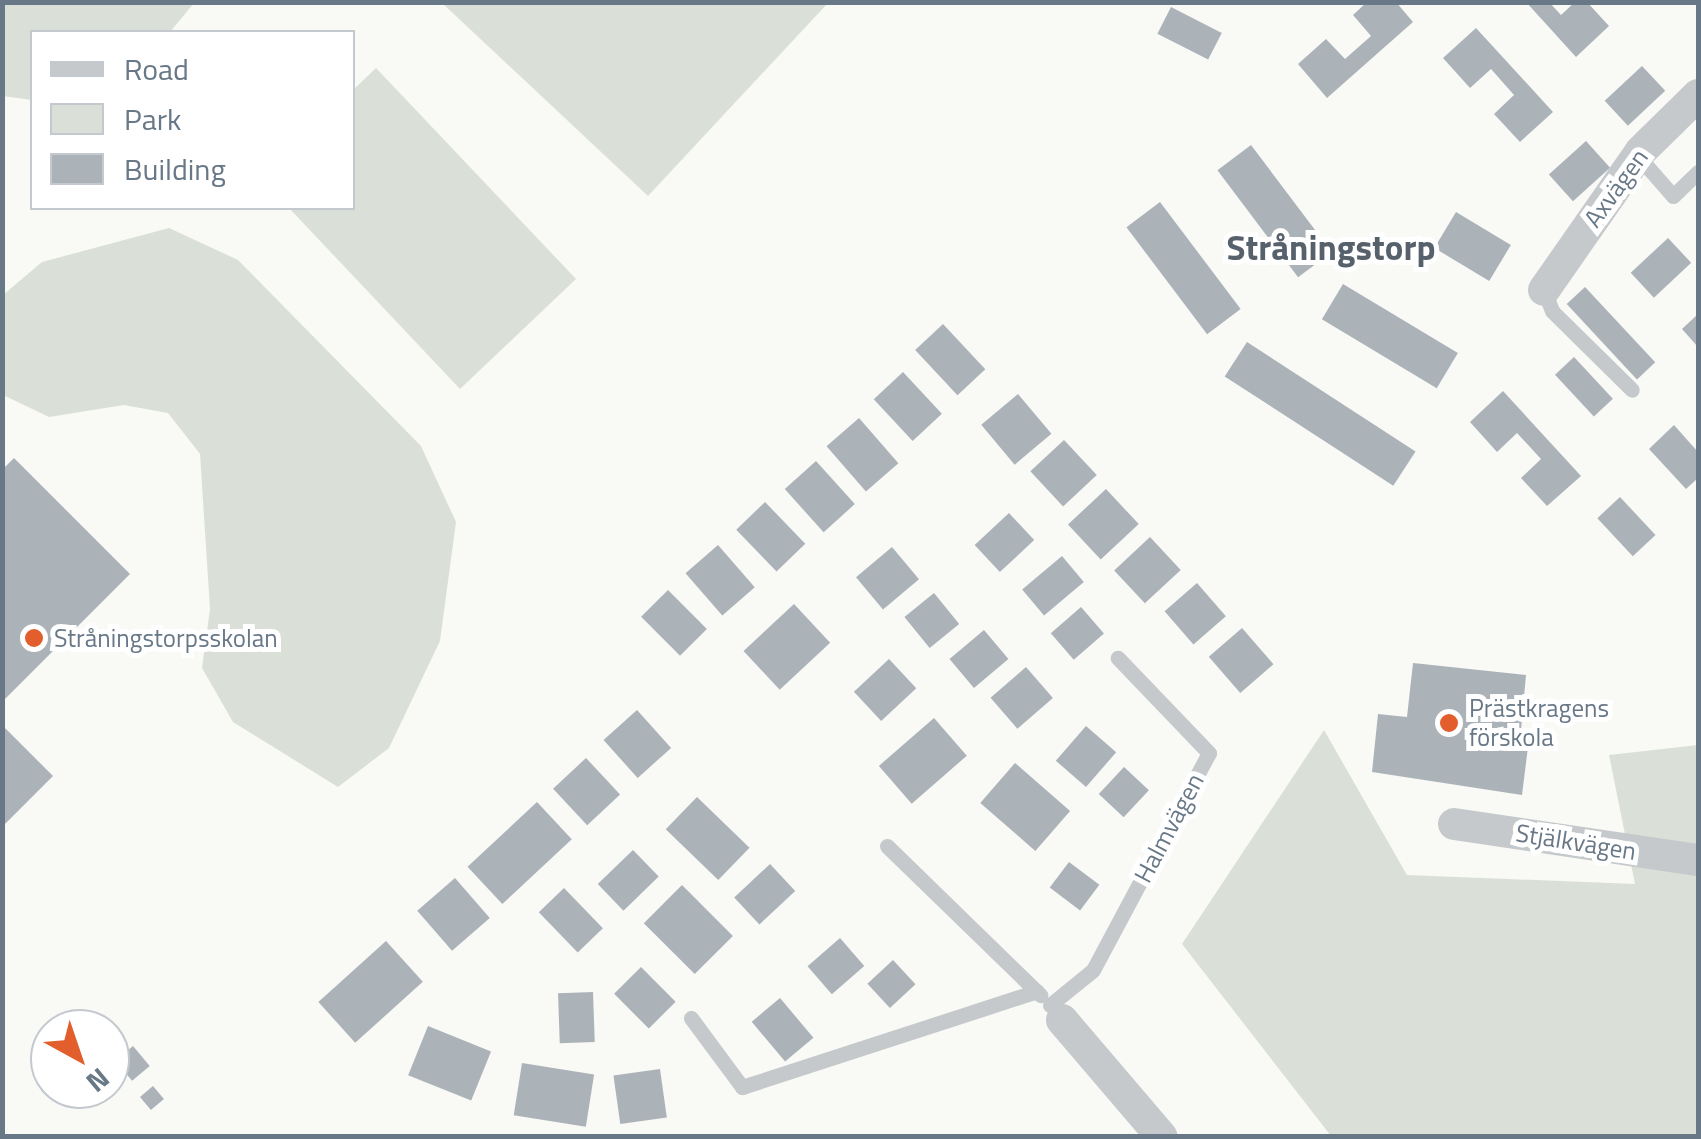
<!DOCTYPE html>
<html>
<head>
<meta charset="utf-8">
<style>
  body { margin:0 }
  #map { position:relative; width:1701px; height:1139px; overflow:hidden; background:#f9f9f6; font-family:"Titillium Web",sans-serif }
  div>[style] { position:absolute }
  .green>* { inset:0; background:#dae0d7 }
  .building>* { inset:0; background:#abb3b9; transform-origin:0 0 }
  .service>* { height:15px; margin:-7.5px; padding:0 7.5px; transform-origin:7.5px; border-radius:7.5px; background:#c5c9cc }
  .minor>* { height:32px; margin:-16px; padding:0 16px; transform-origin:16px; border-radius:16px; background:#c5c9cc }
  .dots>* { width:28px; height:28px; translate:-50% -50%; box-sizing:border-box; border:5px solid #fff; border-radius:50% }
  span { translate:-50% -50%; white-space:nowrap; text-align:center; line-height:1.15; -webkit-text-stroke:10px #fff; paint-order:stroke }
  .street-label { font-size:25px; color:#687887 }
  .poi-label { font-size:25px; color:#687887 }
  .left { translate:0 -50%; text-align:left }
  .district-label { font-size:35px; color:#56616c; font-weight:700 }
  .frame { position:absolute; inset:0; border:5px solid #687887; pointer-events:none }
  .legend { position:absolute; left:30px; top:30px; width:325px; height:180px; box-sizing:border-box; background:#fff; border:2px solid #c3c9cf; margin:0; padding:12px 18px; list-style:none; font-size:30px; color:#687887 }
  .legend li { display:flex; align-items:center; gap:20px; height:50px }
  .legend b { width:50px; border:2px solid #c3c9cf }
  .north { position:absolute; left:30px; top:1009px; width:100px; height:100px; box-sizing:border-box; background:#fff; border:2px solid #c3c9cf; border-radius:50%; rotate:140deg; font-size:28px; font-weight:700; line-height:40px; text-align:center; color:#687887 }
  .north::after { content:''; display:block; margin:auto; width:35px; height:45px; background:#e25e2d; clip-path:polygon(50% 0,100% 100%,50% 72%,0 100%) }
</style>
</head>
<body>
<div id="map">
  <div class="green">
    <i style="clip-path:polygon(3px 2px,194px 2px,194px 3px,170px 32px,32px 32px,32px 100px,3px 96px)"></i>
    <i style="clip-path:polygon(441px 2px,828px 2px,828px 3px,648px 196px)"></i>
    <i style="clip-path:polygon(376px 68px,576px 279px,460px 389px,289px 208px,352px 208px,353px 90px)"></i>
    <i style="clip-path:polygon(169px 228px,238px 260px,421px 446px,456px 522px,440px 641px,389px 748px,338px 787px,233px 722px,202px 668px,210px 609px,200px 454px,168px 413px,124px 405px,49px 417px,3px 395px,3px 295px,42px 262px)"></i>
    <i style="clip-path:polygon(1324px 730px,1407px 875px,1635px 884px,1609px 755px,1698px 745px,1698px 1136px,1331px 1136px,1182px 944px)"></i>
  </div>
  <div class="building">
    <i style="clip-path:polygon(1367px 2px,1396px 2px,1413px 22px,1327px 98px,1298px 64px,1326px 39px,1345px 59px,1371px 36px,1353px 15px)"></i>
    <i style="clip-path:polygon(1526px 2px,1549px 2px,1561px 15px,1575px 2px,1587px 2px,1609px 26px,1576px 57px)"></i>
    <i style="left:1171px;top:7px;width:57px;height:30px;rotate:27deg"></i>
    <i style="clip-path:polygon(1476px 28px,1553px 112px,1520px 142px,1494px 114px,1514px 95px,1491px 69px,1470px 88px,1443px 58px)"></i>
    <i style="left:1642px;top:66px;width:34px;height:51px;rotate:47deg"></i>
    <i style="left:1586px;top:141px;width:36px;height:50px;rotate:48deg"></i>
    <i style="left:1251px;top:145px;width:134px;height:42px;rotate:53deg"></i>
    <i style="left:1160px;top:202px;width:134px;height:42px;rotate:53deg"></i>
    <i style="left:1456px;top:212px;width:64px;height:42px;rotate:31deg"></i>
    <i style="left:1668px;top:238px;width:34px;height:51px;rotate:47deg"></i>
    <i style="left:1343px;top:284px;width:134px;height:41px;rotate:31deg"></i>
    <i style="left:1585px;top:287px;width:103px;height:25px;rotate:47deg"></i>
    <i style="clip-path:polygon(1698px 314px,1698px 347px,1682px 329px)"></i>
    <i style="left:943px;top:324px;width:62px;height:38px;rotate:47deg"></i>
    <i style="left:1247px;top:342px;width:201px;height:41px;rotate:33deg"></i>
    <i style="left:1574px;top:357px;width:57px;height:26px;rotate:47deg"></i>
    <i style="left:903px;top:372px;width:57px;height:40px;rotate:47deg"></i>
    <i style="clip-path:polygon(1503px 391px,1581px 476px,1547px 506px,1521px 478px,1541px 459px,1530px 447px,1517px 433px,1497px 452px,1470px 422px)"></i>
    <i style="left:1018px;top:394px;width:52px;height:48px;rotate:50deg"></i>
    <i style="left:859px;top:418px;width:60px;height:43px;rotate:49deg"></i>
    <i style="clip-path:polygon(1674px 425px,1698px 452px,1698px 478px,1686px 489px,1649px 449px)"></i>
    <i style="left:1064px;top:440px;width:48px;height:46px;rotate:47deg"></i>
    <i style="clip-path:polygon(14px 458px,130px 574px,2px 702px,2px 470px)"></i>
    <i style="left:816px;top:461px;width:58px;height:42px;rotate:48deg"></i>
    <i style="left:1106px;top:489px;width:48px;height:52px;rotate:47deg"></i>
    <i style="left:1620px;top:497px;width:52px;height:31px;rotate:47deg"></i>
    <i style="left:765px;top:502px;width:58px;height:40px;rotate:46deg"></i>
    <i style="left:1009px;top:513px;width:37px;height:47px;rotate:47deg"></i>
    <i style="left:1150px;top:537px;width:45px;height:49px;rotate:47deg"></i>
    <i style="left:718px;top:545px;width:56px;height:43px;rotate:49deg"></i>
    <i style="left:892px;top:547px;width:42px;height:47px;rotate:50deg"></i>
    <i style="left:1062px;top:556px;width:34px;height:52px;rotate:50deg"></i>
    <i style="left:1197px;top:583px;width:44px;height:43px;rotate:49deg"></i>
    <i style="left:668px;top:590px;width:55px;height:38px;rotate:45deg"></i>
    <i style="left:934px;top:593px;width:40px;height:38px;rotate:51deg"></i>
    <i style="left:794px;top:604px;width:53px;height:69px;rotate:47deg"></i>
    <i style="left:1081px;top:607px;width:35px;height:40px;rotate:49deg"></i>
    <i style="left:1242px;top:628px;width:48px;height:44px;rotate:49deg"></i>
    <i style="left:984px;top:630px;width:38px;height:45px;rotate:50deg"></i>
    <i style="left:889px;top:659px;width:40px;height:48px;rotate:47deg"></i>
    <i style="clip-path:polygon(1413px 663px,1526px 675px,1521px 730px,1530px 731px,1522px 795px,1372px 772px,1378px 714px,1407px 717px)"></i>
    <i style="left:1026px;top:667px;width:41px;height:47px;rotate:49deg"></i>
    <i style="left:637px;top:710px;width:51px;height:45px;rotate:48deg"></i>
    <i style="left:934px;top:718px;width:50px;height:73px;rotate:49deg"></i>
    <i style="clip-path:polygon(2px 725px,53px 776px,2px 827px)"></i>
    <i style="left:1086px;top:726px;width:40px;height:46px;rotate:41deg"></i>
    <i style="left:586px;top:758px;width:50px;height:45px;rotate:47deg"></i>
    <i style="left:1015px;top:763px;width:73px;height:53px;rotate:41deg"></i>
    <i style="left:1124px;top:767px;width:34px;height:37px;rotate:43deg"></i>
    <i style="left:697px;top:797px;width:73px;height:45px;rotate:44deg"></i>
    <i style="left:537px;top:802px;width:51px;height:95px;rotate:47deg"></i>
    <i style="left:633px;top:850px;width:37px;height:49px;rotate:46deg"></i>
    <i style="left:1069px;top:862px;width:38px;height:32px;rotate:37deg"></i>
    <i style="left:770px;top:864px;width:37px;height:49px;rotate:47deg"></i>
    <i style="left:455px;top:878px;width:53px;height:50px;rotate:49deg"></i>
    <i style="left:682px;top:885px;width:72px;height:54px;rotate:45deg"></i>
    <i style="left:564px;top:888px;width:56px;height:35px;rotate:46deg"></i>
    <i style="left:840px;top:938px;width:37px;height:43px;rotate:49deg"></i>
    <i style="left:386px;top:941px;width:55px;height:91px;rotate:48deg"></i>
    <i style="left:893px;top:960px;width:33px;height:35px;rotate:47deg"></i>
    <i style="left:641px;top:967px;width:49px;height:38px;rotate:45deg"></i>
    <i style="left:593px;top:992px;width:50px;height:35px;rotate:88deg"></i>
    <i style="left:780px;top:998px;width:52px;height:37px;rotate:50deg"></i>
    <i style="left:428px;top:1026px;width:68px;height:53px;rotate:22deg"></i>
    <i style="left:133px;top:1046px;width:26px;height:23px;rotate:50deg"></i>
    <i style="left:522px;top:1063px;width:73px;height:53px;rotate:9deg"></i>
    <i style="left:660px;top:1069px;width:49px;height:47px;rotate:82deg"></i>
    <i style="left:153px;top:1086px;width:17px;height:17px;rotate:50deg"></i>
  </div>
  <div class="service">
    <i style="left:1638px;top:156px;width:53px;rotate:48.8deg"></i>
    <i style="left:1673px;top:196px;width:35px;rotate:-44deg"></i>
    <i style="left:1544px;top:290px;width:22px;rotate:69deg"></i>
    <i style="left:1552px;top:311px;width:112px;rotate:44.6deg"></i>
    <i style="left:887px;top:846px;width:214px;rotate:44.2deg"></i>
    <i style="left:1050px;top:1005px;width:55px;rotate:-39.1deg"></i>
    <i style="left:1093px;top:970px;width:246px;rotate:-61.9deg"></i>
    <i style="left:1209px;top:753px;width:132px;rotate:-133.8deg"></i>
    <i style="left:691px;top:1018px;width:86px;rotate:53.5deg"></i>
    <i style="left:742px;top:1087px;width:310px;rotate:-18deg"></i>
  </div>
  <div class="minor">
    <i style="left:1544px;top:290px;width:169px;rotate:-55.1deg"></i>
    <i style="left:1641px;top:151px;width:80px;rotate:-44.5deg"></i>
    <i style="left:1454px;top:824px;width:247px;rotate:8.4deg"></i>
    <i style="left:1062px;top:1020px;width:153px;rotate:49.5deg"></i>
  </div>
  <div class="dots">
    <i style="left:34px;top:638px;background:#e25e2d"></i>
    <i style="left:1449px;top:723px;background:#e25e2d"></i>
  </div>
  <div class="street-label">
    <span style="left:1616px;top:188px;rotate:-54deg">Axvägen</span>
    <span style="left:1169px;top:828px;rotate:-62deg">Halmvägen</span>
    <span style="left:1576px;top:842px;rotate:9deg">Stjälkvägen</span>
  </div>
  <div class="poi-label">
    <span class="left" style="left:54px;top:638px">Stråningstorpsskolan</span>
    <span class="left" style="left:1469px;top:723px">Prästkragens<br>förskola</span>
  </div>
  <div class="district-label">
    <span style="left:1331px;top:247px">Stråningstorp</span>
  </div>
  <div class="frame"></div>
  <ul class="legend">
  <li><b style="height:12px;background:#c5c9cc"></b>Road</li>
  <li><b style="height:28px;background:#dae0d7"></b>Park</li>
  <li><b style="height:28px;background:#abb3b9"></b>Building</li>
  </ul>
  <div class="north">N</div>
</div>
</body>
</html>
